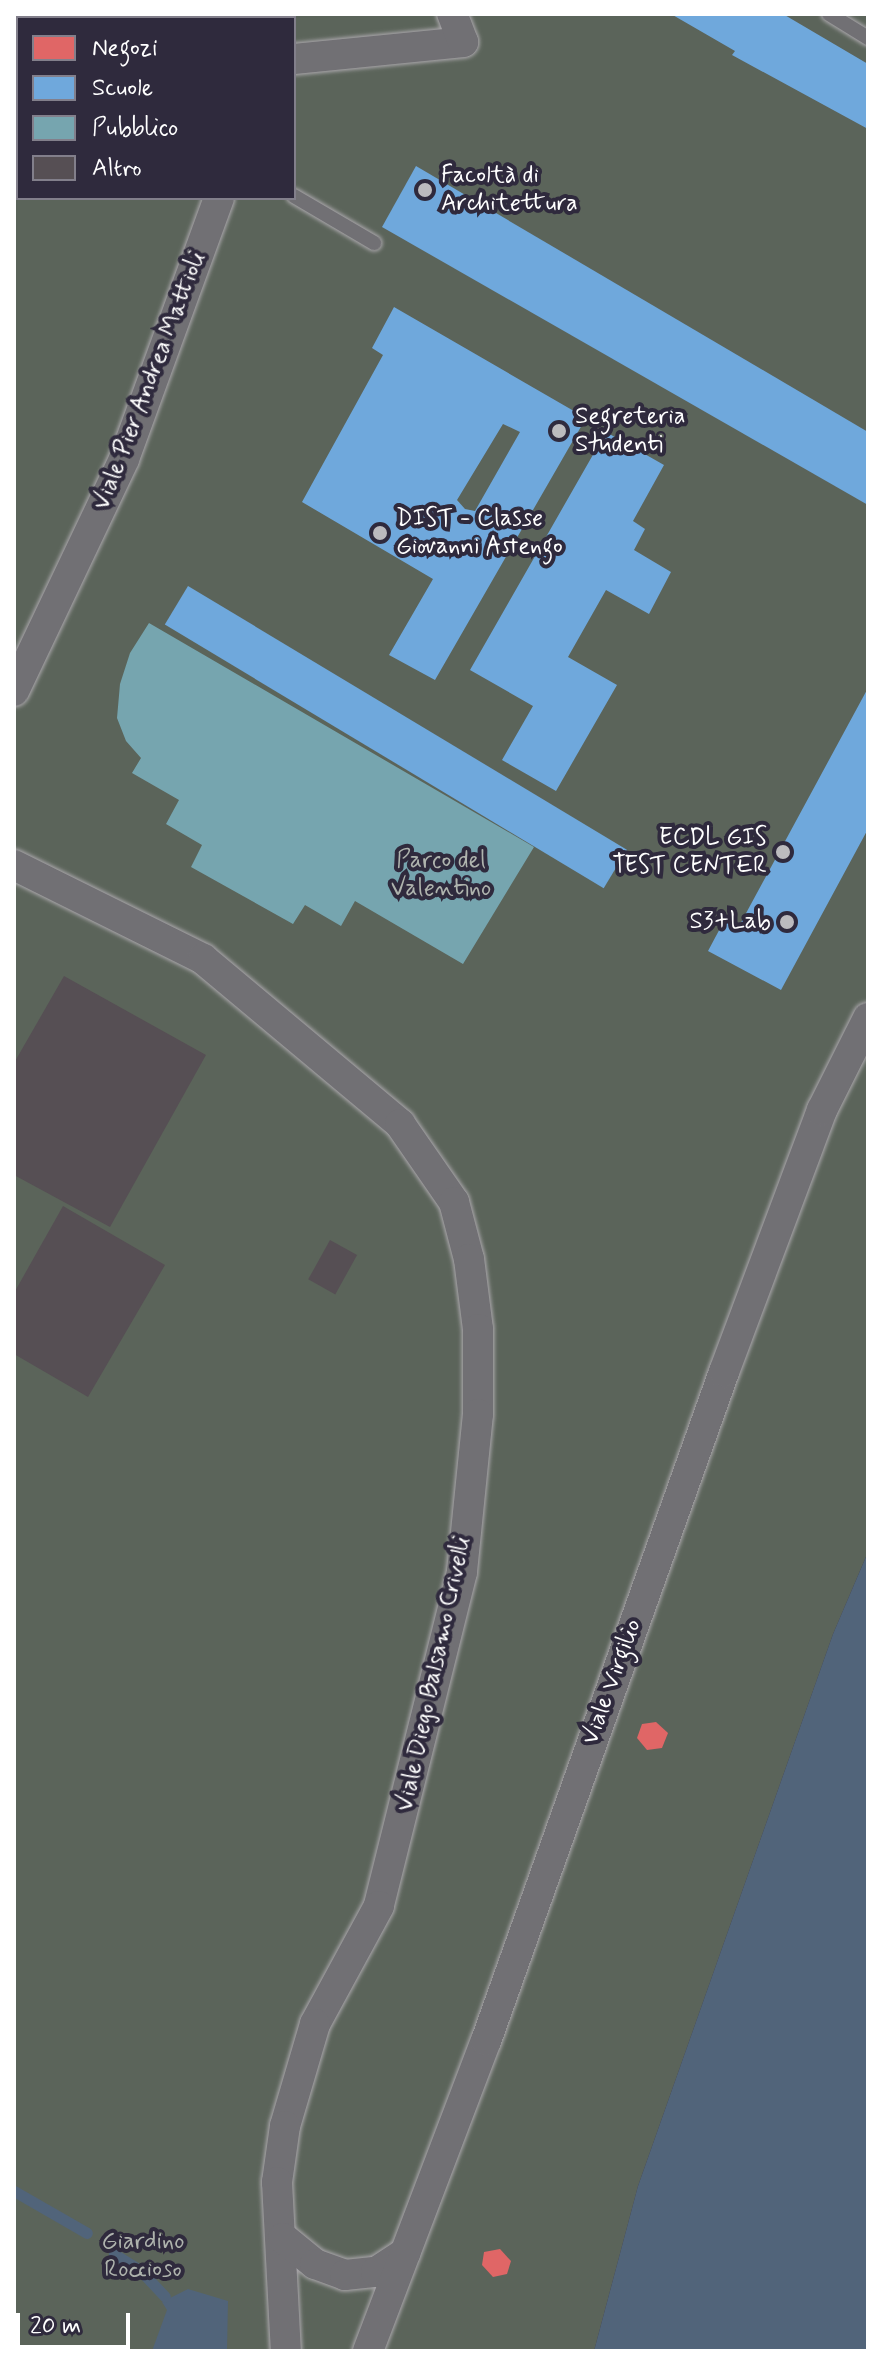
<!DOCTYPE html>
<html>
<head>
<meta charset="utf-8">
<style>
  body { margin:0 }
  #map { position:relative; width:882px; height:2365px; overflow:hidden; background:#413c44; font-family:Mynerve,sans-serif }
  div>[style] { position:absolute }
  .green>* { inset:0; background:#5b645a }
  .water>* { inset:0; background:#51647a }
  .shops>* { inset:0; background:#e06666 }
  .schools>* { inset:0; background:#6fa8dc; transform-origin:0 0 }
  .public>* { inset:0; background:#76a5af }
  .stream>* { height:11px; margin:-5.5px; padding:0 5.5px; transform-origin:5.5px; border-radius:5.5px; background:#51647a }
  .building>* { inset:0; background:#564f54; transform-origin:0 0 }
  .roads { filter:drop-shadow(0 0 2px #aaa7ab) drop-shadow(0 0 2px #aaa7ab) }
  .lane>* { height:14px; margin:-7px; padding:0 7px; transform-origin:7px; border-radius:7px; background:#717074 }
  .street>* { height:30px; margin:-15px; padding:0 15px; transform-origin:15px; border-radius:15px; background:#717074 }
  .tram>* { height:2px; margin:-1px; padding:0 1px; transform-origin:1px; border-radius:1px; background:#7a787d }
  .dots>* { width:22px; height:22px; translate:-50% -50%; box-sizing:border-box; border:4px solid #2f2a3d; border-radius:50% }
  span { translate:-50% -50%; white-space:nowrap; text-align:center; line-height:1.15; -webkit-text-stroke:8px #2f2a3d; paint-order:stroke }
  .poi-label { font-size:24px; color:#fff }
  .left { translate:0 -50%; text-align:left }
  .right { translate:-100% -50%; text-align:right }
  .street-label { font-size:24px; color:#fff }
  .park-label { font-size:24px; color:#afb4ae }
  .frame { position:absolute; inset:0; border:16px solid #fff; pointer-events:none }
  .legend { position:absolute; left:16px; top:16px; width:280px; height:184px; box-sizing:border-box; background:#2f2a3d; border:2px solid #827f8b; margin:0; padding:10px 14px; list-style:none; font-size:24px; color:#fff }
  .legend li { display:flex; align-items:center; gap:16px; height:40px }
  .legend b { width:40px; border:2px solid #827f8b }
  .scale { position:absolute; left:16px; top:2313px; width:114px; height:36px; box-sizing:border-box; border:4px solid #fff; border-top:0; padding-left:10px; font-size:24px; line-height:28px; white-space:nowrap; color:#fff; -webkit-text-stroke:6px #2f2a3d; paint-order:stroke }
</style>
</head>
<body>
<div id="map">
  <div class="green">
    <i style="clip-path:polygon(75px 14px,868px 14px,868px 1552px,833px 1634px,638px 2186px,594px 2351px,14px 2351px,14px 107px,18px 101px,18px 198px,294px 198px,294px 18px,72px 18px)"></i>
  </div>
  <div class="water">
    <i style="clip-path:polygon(868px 1552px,868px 2351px,594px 2351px,638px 2186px,833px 1634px)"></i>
    <i style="clip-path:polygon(188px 2289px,228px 2301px,227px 2351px,152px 2351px,167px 2310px,162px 2302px)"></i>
  </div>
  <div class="shops">
    <i style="clip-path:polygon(656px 1722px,668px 1733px,662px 1748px,647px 1750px,637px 1738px,642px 1724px)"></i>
    <i style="clip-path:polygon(500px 2249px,511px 2261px,507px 2274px,493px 2277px,482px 2265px,484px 2252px)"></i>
  </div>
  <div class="schools">
    <i style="clip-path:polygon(671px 14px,783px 14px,868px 64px,868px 129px,732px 55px,735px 51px)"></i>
    <i style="clip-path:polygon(416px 166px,868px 432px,868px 505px,382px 227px)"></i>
    <i style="clip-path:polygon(evenodd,394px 307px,586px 418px,435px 680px,389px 655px,433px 579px,302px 502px,383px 355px,372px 348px,394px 307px,503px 424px,520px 432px,475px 511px,465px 509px,457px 500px,503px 424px)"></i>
    <i style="clip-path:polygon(606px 432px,664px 465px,633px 521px,645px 529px,634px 550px,671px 572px,649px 614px,606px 590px,568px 657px,617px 685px,556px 791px,502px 760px,533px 706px,470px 670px)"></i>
    <i style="left:188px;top:586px;width:512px;height:45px;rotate:31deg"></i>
    <i style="clip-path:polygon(868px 688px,868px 829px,781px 990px,708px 951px,724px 921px,738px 928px)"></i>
  </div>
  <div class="public">
    <i style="clip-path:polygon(149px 623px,534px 847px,463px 964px,355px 901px,341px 926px,305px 905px,293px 924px,191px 867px,202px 845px,166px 824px,179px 800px,132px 773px,141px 758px,126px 741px,117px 718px,120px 684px,130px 653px)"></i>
  </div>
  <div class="stream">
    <i style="left:14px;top:2191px;width:84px;rotate:29.9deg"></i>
    <i style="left:114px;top:2254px;width:32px;rotate:32deg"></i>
    <i style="left:141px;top:2271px;width:35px;rotate:47deg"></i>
  </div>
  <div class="building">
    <i style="clip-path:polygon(64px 976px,206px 1055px,110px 1227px,14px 1175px,14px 1063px)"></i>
    <i style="clip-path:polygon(63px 1206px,165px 1265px,88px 1397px,14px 1354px,14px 1293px)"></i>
    <i style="left:330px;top:1240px;width:31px;height:45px;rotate:29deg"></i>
  </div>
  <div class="roads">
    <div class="lane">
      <i style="left:829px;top:14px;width:46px;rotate:31.6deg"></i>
      <i style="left:294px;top:196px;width:93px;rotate:30.4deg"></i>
    </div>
    <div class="street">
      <i style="left:256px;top:18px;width:4px;rotate:-90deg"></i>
      <i style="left:294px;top:59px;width:170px;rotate:-5.7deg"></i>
      <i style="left:463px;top:42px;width:30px;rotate:-111deg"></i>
      <i style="left:14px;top:691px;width:257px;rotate:-64.6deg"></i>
      <i style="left:124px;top:459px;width:278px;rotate:-70deg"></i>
      <i style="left:14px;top:865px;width:211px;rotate:26.4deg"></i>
      <i style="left:203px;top:959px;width:257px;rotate:39.9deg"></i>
      <i style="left:400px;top:1124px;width:95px;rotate:55.3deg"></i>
      <i style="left:454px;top:1202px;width:59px;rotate:75.3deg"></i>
      <i style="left:469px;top:1259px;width:71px;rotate:82.7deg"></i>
      <i style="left:478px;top:1329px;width:85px;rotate:90deg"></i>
      <i style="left:478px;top:1414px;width:159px;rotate:95.8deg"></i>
      <i style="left:462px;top:1572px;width:344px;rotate:104deg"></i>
      <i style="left:379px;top:1906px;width:134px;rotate:118.5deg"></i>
      <i style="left:315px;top:2024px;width:106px;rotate:106.4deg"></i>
      <i style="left:285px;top:2126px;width:57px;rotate:98.1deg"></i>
      <i style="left:277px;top:2182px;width:169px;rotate:87deg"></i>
      <i style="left:283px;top:2238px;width:41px;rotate:39.1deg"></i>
      <i style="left:315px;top:2264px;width:32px;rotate:20deg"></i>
      <i style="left:345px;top:2275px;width:31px;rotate:-6deg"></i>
      <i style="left:376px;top:2272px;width:35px;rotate:-33deg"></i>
      <i style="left:368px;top:2351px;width:332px;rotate:-69.2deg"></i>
      <i style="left:486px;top:2041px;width:710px;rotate:-70.42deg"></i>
      <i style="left:724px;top:1372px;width:280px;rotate:-69.5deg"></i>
      <i style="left:822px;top:1110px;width:103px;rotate:-63.4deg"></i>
    </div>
  </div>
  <div class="tram">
    <i style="left:29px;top:18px;width:4px;rotate:-63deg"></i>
    <i style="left:14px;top:40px;width:7px;rotate:-56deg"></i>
  </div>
  <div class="dots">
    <i style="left:425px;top:190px;background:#bcbbbe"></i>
    <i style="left:559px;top:431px;background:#bcbbbe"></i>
    <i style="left:380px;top:533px;background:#bcbbbe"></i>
    <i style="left:783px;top:852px;background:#bcbbbe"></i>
    <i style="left:787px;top:922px;background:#bcbbbe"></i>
  </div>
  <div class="poi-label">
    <span class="left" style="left:441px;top:190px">Facoltà di<br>Architettura</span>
    <span class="left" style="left:575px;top:431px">Segreteria<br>Studenti</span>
    <span class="left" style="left:396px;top:533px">DIST - Classe<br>Giovanni Astengo</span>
    <span class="right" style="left:767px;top:852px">ECDL GIS<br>TEST CENTER</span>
    <span class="right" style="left:771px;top:922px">S3+Lab</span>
  </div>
  <div class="street-label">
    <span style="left:150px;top:381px;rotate:-69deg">Viale Pier Andrea Mattioli</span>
    <span style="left:434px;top:1674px;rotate:-78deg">Viale Diego Balsamo Crivelli</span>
    <span style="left:612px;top:1682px;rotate:-70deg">Viale Virgilio</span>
  </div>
  <div class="park-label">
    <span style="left:441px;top:875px">Parco del<br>Valentino</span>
    <span style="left:143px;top:2256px">Giardino<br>Roccioso</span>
  </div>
  <div class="frame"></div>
  <ul class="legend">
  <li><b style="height:22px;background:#e06666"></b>Negozi</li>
  <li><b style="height:22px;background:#6fa8dc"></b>Scuole</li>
  <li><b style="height:22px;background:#76a5af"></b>Pubblico</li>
  <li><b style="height:22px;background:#564f54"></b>Altro</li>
  </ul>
  <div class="scale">20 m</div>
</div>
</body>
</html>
